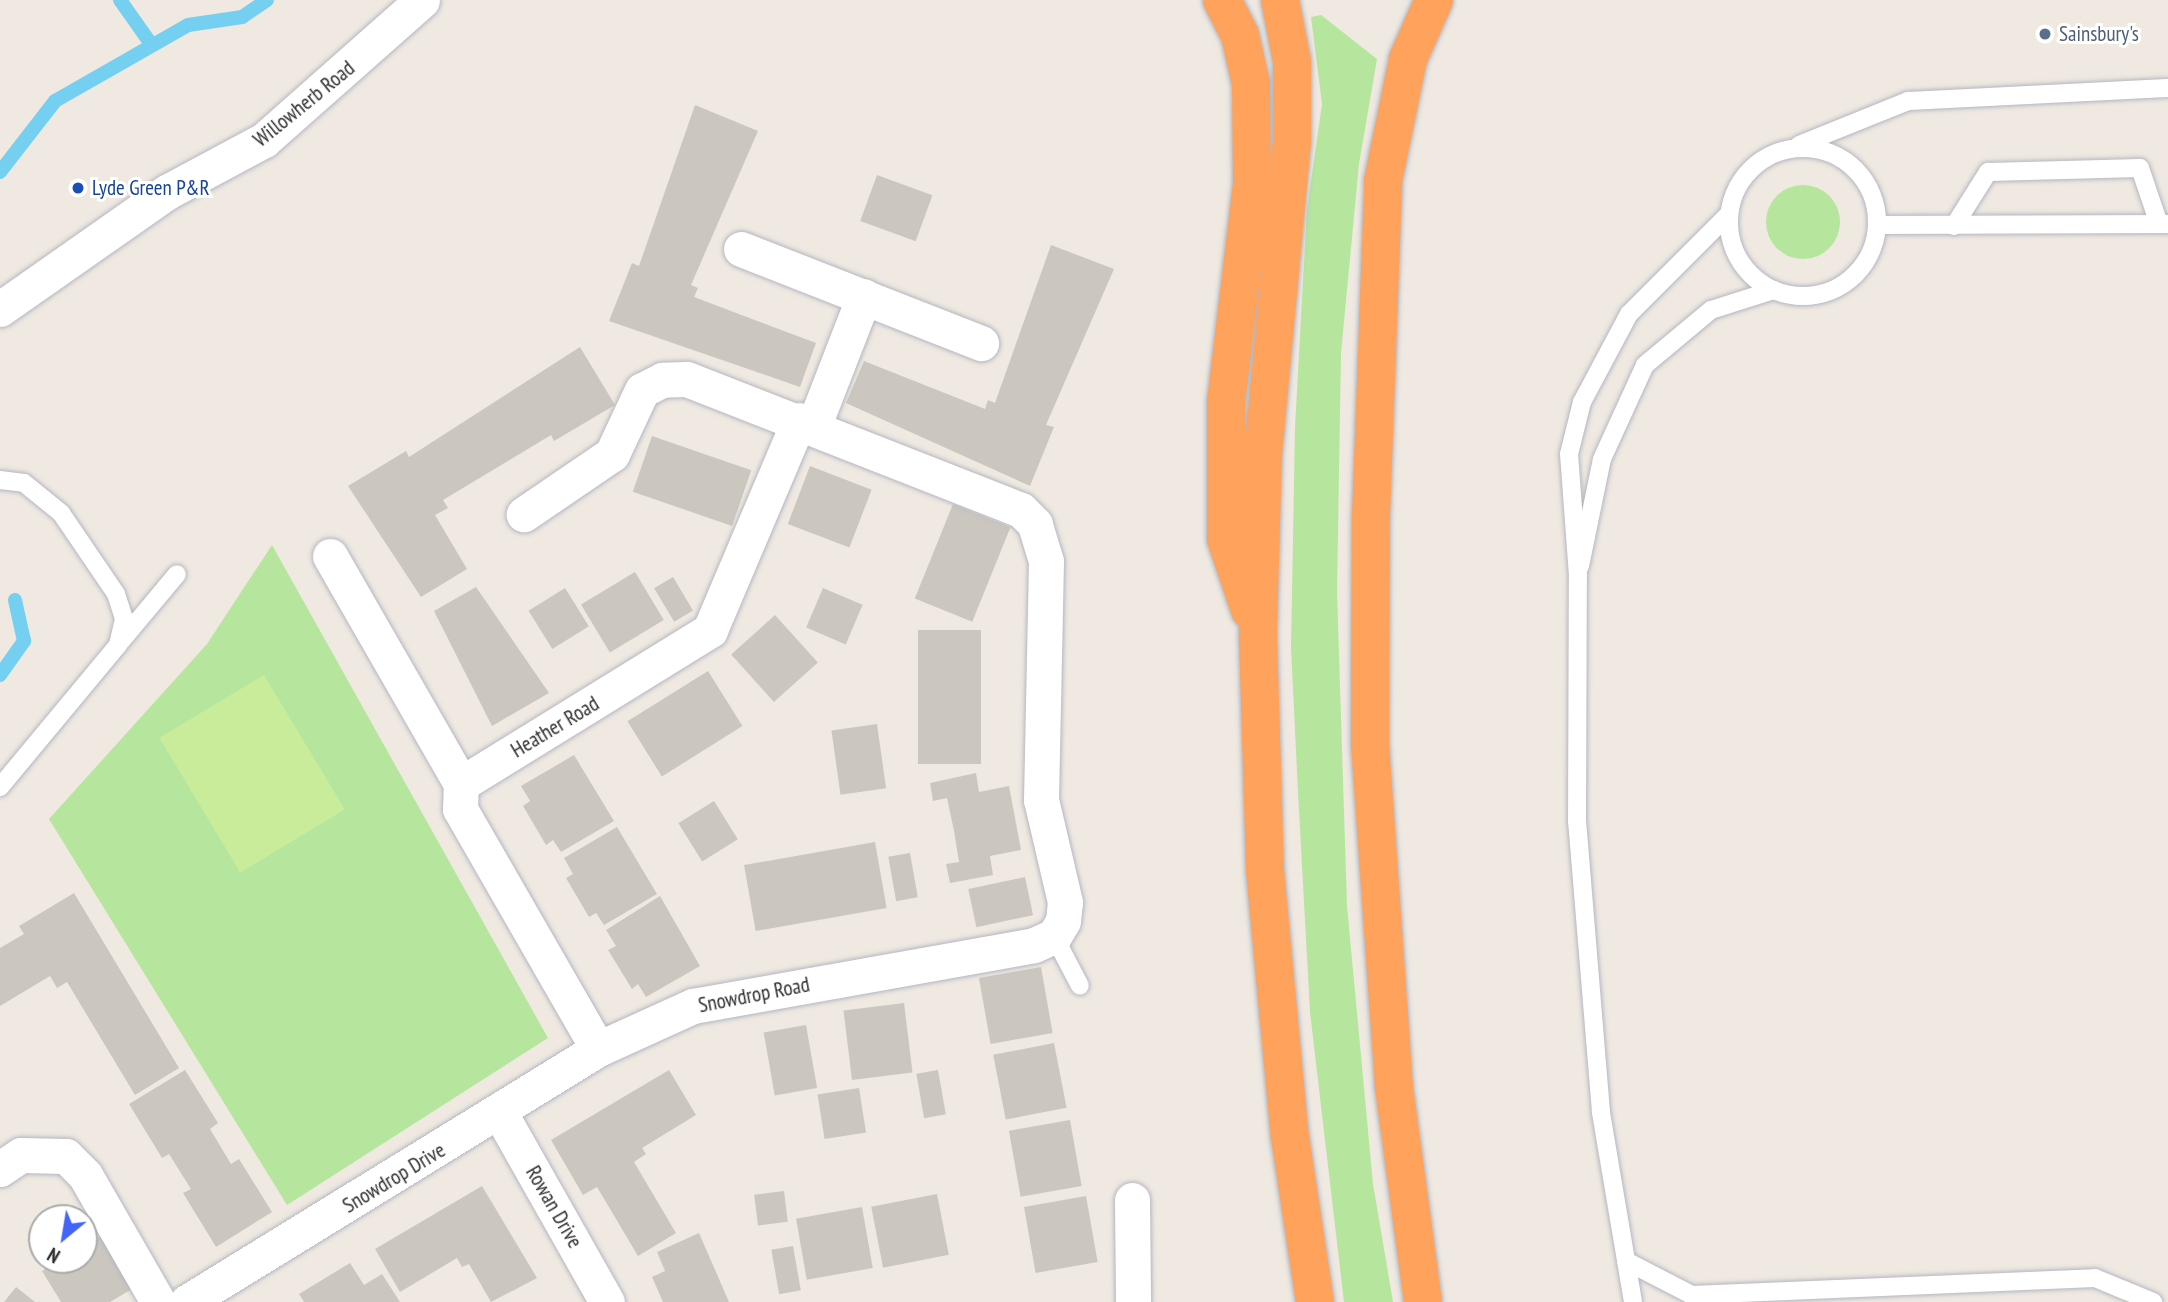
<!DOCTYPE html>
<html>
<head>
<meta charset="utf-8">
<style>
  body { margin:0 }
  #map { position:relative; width:2168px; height:1302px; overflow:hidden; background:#efe9e1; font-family:"PT Sans Narrow",sans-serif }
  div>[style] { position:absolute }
  .green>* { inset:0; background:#b6e59e }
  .round { border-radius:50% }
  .pitch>* { inset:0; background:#c9ec9a; transform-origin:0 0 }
  .stream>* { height:14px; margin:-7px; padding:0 7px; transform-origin:7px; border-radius:7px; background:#75cff0 }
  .building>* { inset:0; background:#cbc7bf; transform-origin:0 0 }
  .roads { filter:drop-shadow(0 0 2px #b4b7c1) drop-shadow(0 0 2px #b4b7c1) }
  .lane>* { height:18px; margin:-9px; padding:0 9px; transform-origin:9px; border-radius:9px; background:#fff }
  .lane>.ring { margin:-9px; padding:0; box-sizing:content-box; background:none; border:18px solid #fff; border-radius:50% }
  .street>* { height:35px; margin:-17.5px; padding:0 17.5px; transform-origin:17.5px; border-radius:17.5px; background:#fff }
  .highway>* { height:38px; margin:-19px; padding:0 19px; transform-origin:19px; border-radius:19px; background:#ffa35c }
  .dots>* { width:19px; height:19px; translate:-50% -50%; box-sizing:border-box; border:4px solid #fff; border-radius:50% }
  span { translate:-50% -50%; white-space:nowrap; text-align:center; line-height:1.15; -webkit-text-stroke:6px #fff; paint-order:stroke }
  .service-label { font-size:21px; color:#4e5e75 }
  .left { translate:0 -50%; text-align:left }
  .street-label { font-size:21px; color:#2e2e2e }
  .transit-label { font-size:21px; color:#164399 }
  .north { position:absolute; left:28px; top:1204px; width:70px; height:70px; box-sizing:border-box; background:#fff; border:2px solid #ababab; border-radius:50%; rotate:210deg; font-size:19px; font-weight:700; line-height:28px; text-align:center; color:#2e2e2e }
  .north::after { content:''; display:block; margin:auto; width:24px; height:32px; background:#4264fb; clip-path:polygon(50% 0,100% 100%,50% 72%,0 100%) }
</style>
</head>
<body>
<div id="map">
  <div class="green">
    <i style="clip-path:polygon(1321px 15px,1377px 59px,1359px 164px,1341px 353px,1337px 592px,1347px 906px,1373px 1184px,1393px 1302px,1344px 1302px,1310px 1012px,1298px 792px,1291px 648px,1295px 427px,1307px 209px,1322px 104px,1311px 17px)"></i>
    <i class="round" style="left:1766px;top:185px;width:74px;height:74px"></i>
    <i style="clip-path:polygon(272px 545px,548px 1038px,287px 1205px,49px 819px,207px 644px)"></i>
  </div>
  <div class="pitch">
    <i style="left:264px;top:675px;width:157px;height:122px;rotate:59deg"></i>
  </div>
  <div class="stream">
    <i style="left:120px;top:0;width:54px;rotate:54.8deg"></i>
    <i style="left:0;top:172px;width:90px;rotate:-52.2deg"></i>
    <i style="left:55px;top:101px;width:153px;rotate:-29.7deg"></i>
    <i style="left:188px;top:25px;width:55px;rotate:-8.4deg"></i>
    <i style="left:242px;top:17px;width:30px;rotate:-34deg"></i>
    <i style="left:0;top:675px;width:42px;rotate:-54.8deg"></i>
    <i style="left:24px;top:641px;width:42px;rotate:-102.4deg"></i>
  </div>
  <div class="building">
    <i style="clip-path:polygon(695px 105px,758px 131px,691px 285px,698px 288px,694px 297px,816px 343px,800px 387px,609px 321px,632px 263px,639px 266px)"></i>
    <i style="left:877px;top:175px;width:59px;height:49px;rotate:20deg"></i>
    <i style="clip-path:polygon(1051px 245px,1114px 269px,1046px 425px,1054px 427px,1030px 486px,846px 403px,864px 361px,985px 409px,988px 400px,995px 403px)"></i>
    <i style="clip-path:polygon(580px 347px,615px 405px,554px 441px,551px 435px,443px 500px,448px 508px,435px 515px,467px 569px,421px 597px,348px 486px,406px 451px,409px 457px)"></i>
    <i style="left:652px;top:436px;width:105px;height:59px;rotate:19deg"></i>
    <i style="left:810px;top:466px;width:66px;height:62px;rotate:21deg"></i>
    <i style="left:953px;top:504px;width:62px;height:102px;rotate:22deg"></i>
    <i style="left:635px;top:572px;width:56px;height:63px;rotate:59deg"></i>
    <i style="left:673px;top:577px;width:39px;height:22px;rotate:59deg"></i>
    <i style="clip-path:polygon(476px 587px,549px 693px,492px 726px,434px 611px)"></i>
    <i style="left:565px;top:588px;width:45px;height:43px;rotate:58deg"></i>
    <i style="left:823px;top:588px;width:43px;height:43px;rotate:23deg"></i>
    <i style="left:775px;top:615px;width:64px;height:59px;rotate:48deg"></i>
    <i style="left:981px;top:630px;width:134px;height:63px;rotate:90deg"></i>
    <i style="left:708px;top:671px;width:65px;height:95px;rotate:58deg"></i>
    <i style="left:877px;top:724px;width:65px;height:46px;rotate:82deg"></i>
    <i style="clip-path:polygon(574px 755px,614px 821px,561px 852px,553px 840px,546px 845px,523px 806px,530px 801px,521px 786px)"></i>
    <i style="clip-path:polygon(976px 773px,979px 792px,1009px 786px,1021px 850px,990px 856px,993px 875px,950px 883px,946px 864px,959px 862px,954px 831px,947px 798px,933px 801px,930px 783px)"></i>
    <i style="left:714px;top:801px;width:45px;height:42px;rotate:58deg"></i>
    <i style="clip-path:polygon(617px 827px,657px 894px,604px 925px,596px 913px,589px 917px,566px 878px,573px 874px,564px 858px)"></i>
    <i style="left:875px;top:842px;width:67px;height:133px;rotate:80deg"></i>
    <i style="left:910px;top:853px;width:45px;height:22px;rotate:80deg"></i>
    <i style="left:1025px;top:877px;width:39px;height:58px;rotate:78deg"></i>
    <i style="clip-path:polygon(74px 893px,179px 1068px,135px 1095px,67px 982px,57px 988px,50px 976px,0 1006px,0 948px,24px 934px,19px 926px)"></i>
    <i style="clip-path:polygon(660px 896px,700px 966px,646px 997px,638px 984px,632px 989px,608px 950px,616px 946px,606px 930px)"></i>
    <i style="left:1041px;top:967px;width:67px;height:63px;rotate:80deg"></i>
    <i style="left:904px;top:1003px;width:70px;height:61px;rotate:83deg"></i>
    <i style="left:806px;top:1025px;width:64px;height:43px;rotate:80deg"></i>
    <i style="left:1054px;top:1043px;width:66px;height:62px;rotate:79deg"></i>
    <i style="clip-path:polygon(185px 1070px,218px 1123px,210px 1129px,231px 1164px,239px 1159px,272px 1212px,216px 1247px,183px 1193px,191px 1189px,169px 1154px,162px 1158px,129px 1104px)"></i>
    <i style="clip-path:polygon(669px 1070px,696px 1115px,642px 1148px,646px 1154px,634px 1162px,676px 1233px,638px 1256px,597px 1187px,583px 1195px,551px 1140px)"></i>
    <i style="left:938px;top:1070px;width:45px;height:22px;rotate:80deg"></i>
    <i style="left:859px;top:1088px;width:45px;height:42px;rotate:81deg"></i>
    <i style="left:1070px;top:1120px;width:67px;height:62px;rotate:80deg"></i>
    <i style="clip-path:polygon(482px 1186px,537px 1278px,491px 1302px,469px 1264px,462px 1267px,457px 1258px,400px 1292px,375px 1249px)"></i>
    <i style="left:784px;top:1191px;width:31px;height:30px;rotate:83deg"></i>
    <i style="left:937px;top:1194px;width:62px;height:67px;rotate:79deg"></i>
    <i style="left:1086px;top:1196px;width:67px;height:63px;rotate:80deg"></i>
    <i style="left:862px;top:1207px;width:62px;height:67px;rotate:80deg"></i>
    <i style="clip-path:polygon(699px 1233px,729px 1302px,663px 1302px,652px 1277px,665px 1271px,657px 1252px)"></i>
    <i style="clip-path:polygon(100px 1236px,132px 1289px,110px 1302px,61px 1302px,42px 1271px,60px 1260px,84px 1260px,84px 1245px)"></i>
    <i style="left:793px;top:1246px;width:45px;height:22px;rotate:80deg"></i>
    <i style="clip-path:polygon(350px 1263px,364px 1285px,382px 1274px,400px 1302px,304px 1302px,299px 1294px)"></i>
    <i style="clip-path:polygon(16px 1287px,35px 1302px,4px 1302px)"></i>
  </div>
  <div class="roads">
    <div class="lane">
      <i style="left:1799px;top:145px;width:118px;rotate:-22deg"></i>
      <i style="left:1908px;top:101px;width:260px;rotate:-2.9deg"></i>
      <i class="ring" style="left:1729px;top:148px;width:130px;height:130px"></i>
      <i style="left:1879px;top:225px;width:289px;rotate:-0.2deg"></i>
      <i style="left:1954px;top:226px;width:64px;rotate:-57.8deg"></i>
      <i style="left:1988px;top:172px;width:152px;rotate:-1.5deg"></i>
      <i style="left:2140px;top:168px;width:59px;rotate:71.3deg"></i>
      <i style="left:0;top:480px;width:24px;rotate:7deg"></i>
      <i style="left:24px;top:483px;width:48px;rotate:39deg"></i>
      <i style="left:61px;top:513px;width:98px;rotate:55.8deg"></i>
      <i style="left:116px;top:594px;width:26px;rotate:72deg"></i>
      <i style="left:124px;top:619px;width:27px;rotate:103deg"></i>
      <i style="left:118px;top:645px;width:185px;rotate:129.7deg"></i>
      <i style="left:1580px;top:566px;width:109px;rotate:-78.4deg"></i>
      <i style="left:1602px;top:459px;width:103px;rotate:-65.4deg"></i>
      <i style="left:1645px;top:365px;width:86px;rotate:-39.8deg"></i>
      <i style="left:1711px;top:310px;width:66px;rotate:-17.6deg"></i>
      <i style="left:121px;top:641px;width:87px;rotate:-50.1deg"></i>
      <i style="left:1054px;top:936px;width:56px;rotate:62.5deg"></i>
      <i style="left:1626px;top:1261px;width:74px;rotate:27.3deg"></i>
      <i style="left:1692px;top:1295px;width:403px;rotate:-2.4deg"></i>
      <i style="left:2095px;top:1278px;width:63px;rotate:22.5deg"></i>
      <i style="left:1633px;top:1302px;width:193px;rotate:-99.6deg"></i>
      <i style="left:1601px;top:1112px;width:291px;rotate:-94.7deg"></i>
      <i style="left:1577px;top:822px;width:246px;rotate:-89.8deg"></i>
      <i style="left:1578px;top:576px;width:122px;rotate:-94.2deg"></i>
      <i style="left:1569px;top:454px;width:54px;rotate:-76deg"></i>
      <i style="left:1582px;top:402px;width:100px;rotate:-61.9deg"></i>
      <i style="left:1629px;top:314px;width:141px;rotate:-45deg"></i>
    </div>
    <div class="street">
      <i style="left:741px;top:249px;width:258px;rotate:21.4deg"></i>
      <i style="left:0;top:309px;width:204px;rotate:-35deg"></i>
      <i style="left:167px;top:192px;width:110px;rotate:-28.2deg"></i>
      <i style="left:264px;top:140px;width:211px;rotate:-41.5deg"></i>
      <i style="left:814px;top:425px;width:138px;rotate:-68.8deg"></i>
      <i style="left:330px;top:556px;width:263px;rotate:60.1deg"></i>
      <i style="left:598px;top:1049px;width:277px;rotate:-119.9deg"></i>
      <i style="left:460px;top:809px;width:25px;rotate:-88deg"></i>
      <i style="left:461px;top:784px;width:293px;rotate:-31.7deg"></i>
      <i style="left:710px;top:630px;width:228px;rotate:-67deg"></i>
      <i style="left:500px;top:1113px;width:217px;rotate:60.5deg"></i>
      <i style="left:0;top:1169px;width:25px;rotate:-34deg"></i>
      <i style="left:21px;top:1155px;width:45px;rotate:1.3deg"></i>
      <i style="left:66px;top:1156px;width:27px;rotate:45deg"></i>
      <i style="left:85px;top:1175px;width:146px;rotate:60.1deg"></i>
      <i style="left:1132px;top:1200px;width:102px;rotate:89.4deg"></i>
      <i style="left:187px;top:1302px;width:483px;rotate:-31.6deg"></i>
      <i style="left:598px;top:1049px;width:104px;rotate:-24.4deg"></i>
      <i style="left:693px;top:1006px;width:346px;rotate:-10.1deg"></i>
      <i style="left:1034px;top:945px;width:22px;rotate:-24deg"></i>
      <i style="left:1054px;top:936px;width:17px;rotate:-59deg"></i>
      <i style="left:1063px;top:921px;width:19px;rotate:-84deg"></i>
      <i style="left:1065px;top:902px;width:105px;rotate:-103.2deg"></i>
      <i style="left:1041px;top:800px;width:239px;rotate:-88.8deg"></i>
      <i style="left:1046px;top:561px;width:39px;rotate:-107deg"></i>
      <i style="left:1035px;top:524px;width:20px;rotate:-135deg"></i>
      <i style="left:1021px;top:510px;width:360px;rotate:-158.6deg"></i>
      <i style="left:686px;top:379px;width:24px;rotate:178deg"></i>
      <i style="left:662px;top:380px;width:22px;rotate:153deg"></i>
      <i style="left:642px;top:390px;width:71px;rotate:115.1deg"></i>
      <i style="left:612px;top:454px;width:107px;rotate:145.7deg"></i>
    </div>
    <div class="highway">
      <i style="left:1222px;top:0;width:39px;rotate:63deg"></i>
      <i style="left:1240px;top:35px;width:50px;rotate:77.3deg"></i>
      <i style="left:1251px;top:84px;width:100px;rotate:89.4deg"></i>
      <i style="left:1252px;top:184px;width:220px;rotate:96.8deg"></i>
      <i style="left:1226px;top:402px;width:137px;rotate:90deg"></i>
      <i style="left:1226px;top:539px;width:75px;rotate:71.3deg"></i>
      <i style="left:1280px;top:0;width:63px;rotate:79deg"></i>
      <i style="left:1292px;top:62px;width:80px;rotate:90deg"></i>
      <i style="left:1292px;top:142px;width:312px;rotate:95.3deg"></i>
      <i style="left:1263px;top:453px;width:182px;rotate:91.6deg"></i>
      <i style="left:1258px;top:635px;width:235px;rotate:88.3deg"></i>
      <i style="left:1265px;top:870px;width:268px;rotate:84.7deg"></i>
      <i style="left:1290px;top:1137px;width:167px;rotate:81.4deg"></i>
      <i style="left:1423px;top:1302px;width:217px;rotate:-97.7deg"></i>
      <i style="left:1394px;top:1087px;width:342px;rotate:-94deg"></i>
      <i style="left:1370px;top:746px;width:231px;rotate:-89.8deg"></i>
      <i style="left:1371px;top:515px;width:334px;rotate:-87.9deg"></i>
      <i style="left:1383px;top:181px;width:125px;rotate:-78.4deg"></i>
      <i style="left:1408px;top:59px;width:64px;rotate:-66.2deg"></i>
    </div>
  </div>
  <div class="dots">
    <i style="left:2045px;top:34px;background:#5c6f8a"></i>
    <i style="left:78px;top:188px;background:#1a4fb4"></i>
  </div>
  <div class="service-label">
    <span class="left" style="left:2059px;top:34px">Sainsbury's</span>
  </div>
  <div class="street-label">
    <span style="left:304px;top:104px;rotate:-39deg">Willowherb Road</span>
    <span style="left:555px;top:727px;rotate:-31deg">Heather Road</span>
    <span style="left:754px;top:995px;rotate:-11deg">Snowdrop Road</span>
    <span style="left:394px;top:1178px;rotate:-31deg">Snowdrop Drive</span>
    <span style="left:554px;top:1207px;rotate:60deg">Rowan Drive</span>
  </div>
  <div class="transit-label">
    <span class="left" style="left:92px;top:188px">Lyde Green P&amp;R</span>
  </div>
  <div class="north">N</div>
</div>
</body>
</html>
